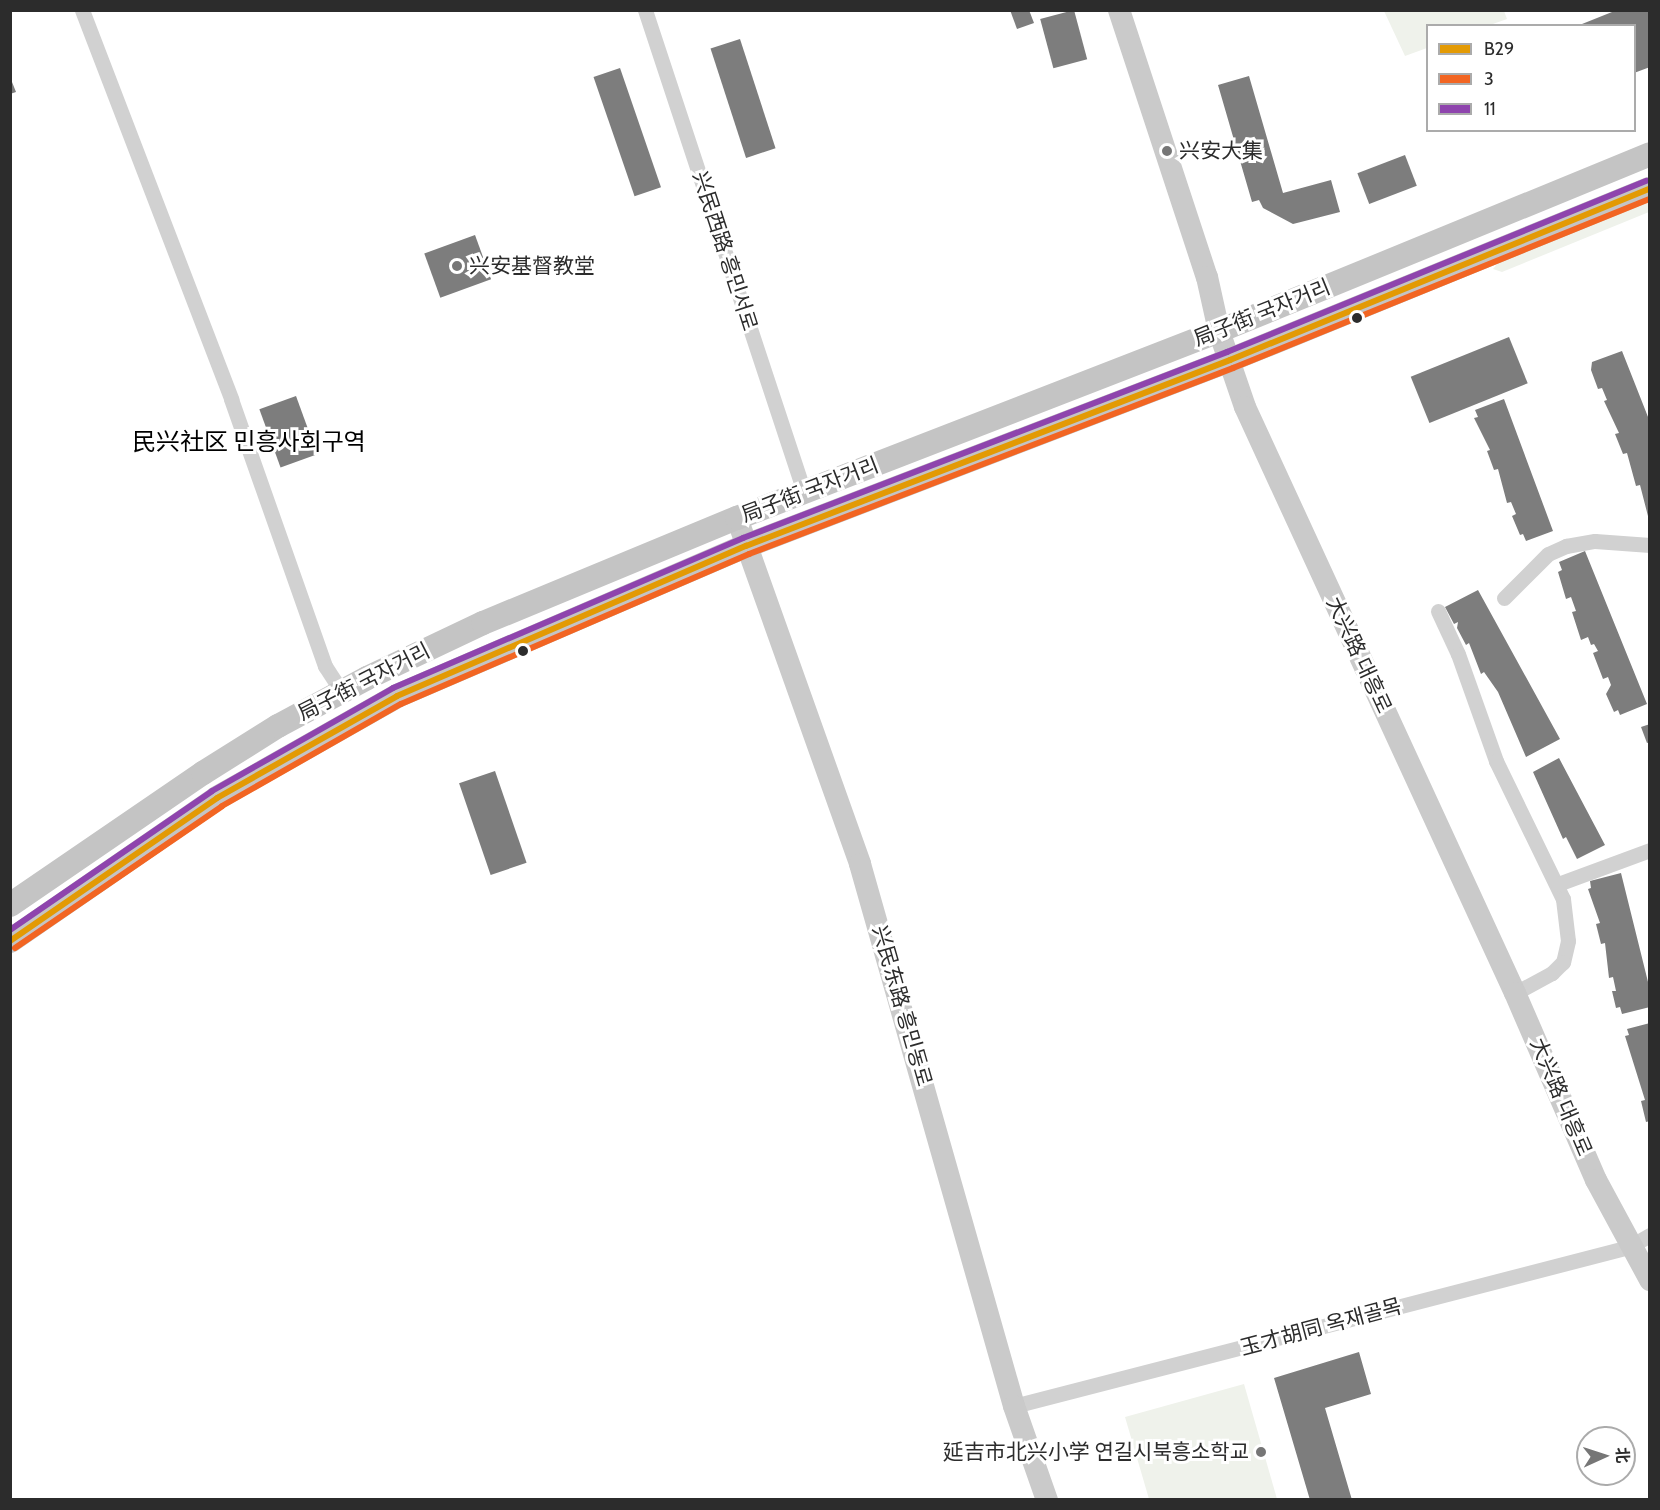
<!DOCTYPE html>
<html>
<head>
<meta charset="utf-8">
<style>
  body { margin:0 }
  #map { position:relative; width:1660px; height:1510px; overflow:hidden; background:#fff; font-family:Cabin,"Noto Sans SC","Noto Sans KR",sans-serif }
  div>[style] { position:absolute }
  .green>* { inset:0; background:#eff2eb }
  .building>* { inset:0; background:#7d7d7d; transform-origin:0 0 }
  .street>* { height:15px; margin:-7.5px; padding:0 7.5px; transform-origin:7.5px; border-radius:7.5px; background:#d1d1d1 }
  .secondary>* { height:22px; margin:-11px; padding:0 11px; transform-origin:11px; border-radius:11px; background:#cacaca }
  .primary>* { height:24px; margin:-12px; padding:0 12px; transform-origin:12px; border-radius:12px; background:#c4c4c4 }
  .bus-1>* { height:6px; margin:-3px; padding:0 3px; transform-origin:3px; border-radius:3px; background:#e39a04 }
  .bus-2>* { height:6px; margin:-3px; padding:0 3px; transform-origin:3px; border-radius:3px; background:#f26522 }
  .bus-3>* { height:6px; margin:-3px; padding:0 3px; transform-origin:3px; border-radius:3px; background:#8e44ad }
  .dots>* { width:16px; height:16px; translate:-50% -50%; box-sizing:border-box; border:3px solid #fff; border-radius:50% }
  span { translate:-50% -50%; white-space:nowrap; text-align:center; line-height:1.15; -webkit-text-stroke:6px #fff; paint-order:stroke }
  .poi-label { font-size:21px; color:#2c2c2c }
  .left { translate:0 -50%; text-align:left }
  .right { translate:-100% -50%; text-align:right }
  .street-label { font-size:21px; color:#2c2c2c }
  .quarter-label { font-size:24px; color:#000 }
  .frame { position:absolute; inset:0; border:12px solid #2c2c2c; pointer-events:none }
  .legend { position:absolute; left:1426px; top:24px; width:210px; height:108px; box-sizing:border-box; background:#fff; border:2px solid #ababab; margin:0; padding:8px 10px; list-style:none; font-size:18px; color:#2c2c2c }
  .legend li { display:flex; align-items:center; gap:12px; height:30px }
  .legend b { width:30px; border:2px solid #ababab }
  .north { position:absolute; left:1576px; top:1426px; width:60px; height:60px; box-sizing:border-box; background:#fff; border:2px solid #ababab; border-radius:50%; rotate:87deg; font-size:16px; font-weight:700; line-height:24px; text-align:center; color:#2c2c2c }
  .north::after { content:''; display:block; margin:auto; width:21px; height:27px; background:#767676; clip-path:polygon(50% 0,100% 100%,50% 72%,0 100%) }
</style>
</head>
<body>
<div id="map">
  <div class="green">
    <i style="clip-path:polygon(1384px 11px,1504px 11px,1507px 19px,1490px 25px,1428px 26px,1427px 48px,1405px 56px)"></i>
    <i style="clip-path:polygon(1649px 202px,1649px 212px,1502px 272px,1493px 269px,1498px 263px)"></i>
    <i style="clip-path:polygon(1244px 1384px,1277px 1499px,1149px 1499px,1125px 1417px)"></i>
  </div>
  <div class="building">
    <i style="clip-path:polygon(1010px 10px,1029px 10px,1034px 23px,1017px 29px)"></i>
    <i style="left:1074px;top:10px;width:51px;height:35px;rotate:75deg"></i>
    <i style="clip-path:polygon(1617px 10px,1650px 10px,1650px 67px,1634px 73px,1634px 26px,1577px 26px)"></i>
    <i style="left:740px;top:39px;width:115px;height:31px;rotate:72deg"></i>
    <i style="left:620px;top:68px;width:126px;height:28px;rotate:71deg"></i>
    <i style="clip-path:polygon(1249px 76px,1283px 193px,1331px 180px,1340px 212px,1293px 224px,1263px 208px,1259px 200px,1252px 202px,1218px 85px)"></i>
    <i style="clip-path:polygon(10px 77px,16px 92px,10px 94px)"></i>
    <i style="left:1405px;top:155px;width:33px;height:51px;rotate:69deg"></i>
    <i style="left:475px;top:235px;width:47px;height:54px;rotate:70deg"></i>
    <i style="left:1509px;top:337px;width:50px;height:106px;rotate:68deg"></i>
    <i style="clip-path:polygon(1622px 351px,1650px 422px,1649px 520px,1640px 485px,1636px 486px,1627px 453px,1623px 454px,1615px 434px,1619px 433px,1604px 401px,1607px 400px,1602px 388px,1598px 389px,1591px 370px,1592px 362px)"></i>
    <i style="left:296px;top:396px;width:62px;height:39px;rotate:70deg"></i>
    <i style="clip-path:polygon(1504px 399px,1553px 531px,1526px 541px,1523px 534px,1520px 535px,1512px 516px,1516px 514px,1511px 502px,1507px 503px,1498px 469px,1494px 470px,1487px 451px,1490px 450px,1474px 418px,1478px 417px,1475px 410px)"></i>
    <i style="clip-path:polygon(1585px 551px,1647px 704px,1620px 715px,1618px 710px,1614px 712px,1606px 694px,1611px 685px,1608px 677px,1603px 679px,1593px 653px,1598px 651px,1594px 644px,1591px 645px,1588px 637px,1581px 640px,1572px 612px,1576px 611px,1571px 597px,1566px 599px,1558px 572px,1562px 570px,1559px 562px)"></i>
    <i style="clip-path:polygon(1478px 590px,1560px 739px,1526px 757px,1498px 692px,1484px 672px,1481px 674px,1469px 643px,1466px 645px,1457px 628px,1458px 622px,1454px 624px,1445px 607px)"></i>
    <i style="clip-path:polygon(1650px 724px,1650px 742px,1647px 743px,1641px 727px)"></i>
    <i style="clip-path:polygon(1559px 758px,1605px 845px,1577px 859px,1566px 837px,1563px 839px,1533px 772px)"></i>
    <i style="left:495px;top:771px;width:97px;height:38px;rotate:71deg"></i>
    <i style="clip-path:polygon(1621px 873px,1650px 990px,1650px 1007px,1622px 1014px,1620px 1007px,1616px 1008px,1612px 991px,1616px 991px,1613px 977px,1609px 978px,1605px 943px,1601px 944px,1596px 924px,1600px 923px,1588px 889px,1591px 888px,1590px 881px)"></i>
    <i style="clip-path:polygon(1650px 1023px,1650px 1121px,1646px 1122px,1641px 1101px,1645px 1100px,1625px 1036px,1629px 1035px,1627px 1029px)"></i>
    <i style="clip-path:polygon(1359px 1352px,1371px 1394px,1325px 1408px,1352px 1500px,1310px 1500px,1274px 1378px)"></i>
  </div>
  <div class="street">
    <i style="left:82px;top:10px;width:417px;rotate:69deg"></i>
    <i style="left:231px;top:399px;width:283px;rotate:70.6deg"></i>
    <i style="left:325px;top:666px;width:31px;rotate:57deg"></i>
    <i style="left:645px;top:10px;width:508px;rotate:71.74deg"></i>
    <i style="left:1504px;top:598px;width:62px;rotate:-45deg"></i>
    <i style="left:1548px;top:554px;width:20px;rotate:-24deg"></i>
    <i style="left:1566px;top:546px;width:29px;rotate:-10deg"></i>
    <i style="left:1595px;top:541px;width:55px;rotate:4.2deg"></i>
    <i style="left:1438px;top:611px;width:47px;rotate:65.1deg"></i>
    <i style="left:1458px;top:654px;width:114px;rotate:70.4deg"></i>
    <i style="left:1496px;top:761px;width:153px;rotate:64.1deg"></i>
    <i style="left:1563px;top:899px;width:42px;rotate:83.2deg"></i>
    <i style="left:1568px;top:941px;width:22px;rotate:103deg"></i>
    <i style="left:1563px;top:962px;width:16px;rotate:135deg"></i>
    <i style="left:1552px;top:973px;width:42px;rotate:151.6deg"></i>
    <i style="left:1558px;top:884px;width:98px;rotate:-20.3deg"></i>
    <i style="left:1014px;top:1406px;width:635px;rotate:-14.5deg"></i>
    <i style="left:1629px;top:1247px;width:24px;rotate:-30deg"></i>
  </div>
  <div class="secondary">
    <i style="left:1119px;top:10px;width:281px;rotate:71.8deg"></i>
    <i style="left:1207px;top:277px;width:55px;rotate:77.5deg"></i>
    <i style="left:1219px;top:331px;width:80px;rotate:71.1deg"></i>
    <i style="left:1245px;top:407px;width:645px;rotate:65.26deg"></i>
    <i style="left:1515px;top:993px;width:204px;rotate:66.6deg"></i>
    <i style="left:1596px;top:1180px;width:114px;rotate:61.6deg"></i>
    <i style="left:737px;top:518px;width:367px;rotate:70.4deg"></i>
    <i style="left:860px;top:864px;width:563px;rotate:74.14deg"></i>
    <i style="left:1014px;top:1406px;width:100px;rotate:70.7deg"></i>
  </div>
  <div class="primary">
    <i style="left:10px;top:905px;width:234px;rotate:-34.4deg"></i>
    <i style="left:203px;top:773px;width:89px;rotate:-32.1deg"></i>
    <i style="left:278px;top:726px;width:101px;rotate:-28.3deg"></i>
    <i style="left:367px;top:678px;width:128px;rotate:-25.4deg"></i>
    <i style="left:483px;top:623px;width:275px;rotate:-22.5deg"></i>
    <i style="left:737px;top:518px;width:517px;rotate:-21.2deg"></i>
    <i style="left:1219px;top:331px;width:466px;rotate:-22.3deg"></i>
    <i style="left:10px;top:941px;width:252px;rotate:-34.6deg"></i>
    <i style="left:217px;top:798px;width:207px;rotate:-29.5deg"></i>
    <i style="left:397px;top:696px;width:380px;rotate:-23.3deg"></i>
    <i style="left:746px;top:546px;width:519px;rotate:-21.02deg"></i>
    <i style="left:1230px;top:360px;width:453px;rotate:-22.2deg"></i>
  </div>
  <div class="bus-1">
    <i style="left:10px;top:941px;width:252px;rotate:-34.6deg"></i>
    <i style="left:217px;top:798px;width:207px;rotate:-29.5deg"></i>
    <i style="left:397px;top:696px;width:380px;rotate:-23.3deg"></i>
    <i style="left:746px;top:546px;width:519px;rotate:-21.02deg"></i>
    <i style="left:1230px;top:360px;width:453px;rotate:-22.2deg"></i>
  </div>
  <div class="bus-2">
    <i style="left:15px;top:948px;width:251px;rotate:-34.4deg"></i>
    <i style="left:222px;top:806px;width:206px;rotate:-29.7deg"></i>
    <i style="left:401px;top:704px;width:379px;rotate:-23.3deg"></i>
    <i style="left:749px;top:554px;width:519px;rotate:-21.02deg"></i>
    <i style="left:1233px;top:368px;width:450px;rotate:-22.1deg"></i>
  </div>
  <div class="bus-3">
    <i style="left:10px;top:930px;width:245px;rotate:-34.5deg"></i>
    <i style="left:212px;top:791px;width:208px;rotate:-29.6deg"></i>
    <i style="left:393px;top:688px;width:381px;rotate:-23.2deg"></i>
    <i style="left:743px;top:538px;width:519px;rotate:-21.02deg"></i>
    <i style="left:1227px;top:352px;width:453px;rotate:-22.2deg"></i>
  </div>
  <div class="dots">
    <i style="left:1167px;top:151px;background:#767676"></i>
    <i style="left:457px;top:266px;background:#767676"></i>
    <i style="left:1357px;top:318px;background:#2c2c2c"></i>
    <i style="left:523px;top:651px;background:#2c2c2c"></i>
    <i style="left:1261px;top:1452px;background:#767676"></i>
  </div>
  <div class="poi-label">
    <span class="left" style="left:1179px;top:151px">兴安大集</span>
    <span class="left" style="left:469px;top:266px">兴安基督教堂</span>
    <span class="right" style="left:1249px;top:1452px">延吉市北兴小学 연길시북흥소학교</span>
  </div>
  <div class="street-label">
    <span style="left:725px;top:251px;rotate:72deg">兴民西路 흥민서로</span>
    <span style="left:1262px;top:313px;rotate:-22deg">局子街 국자거리</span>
    <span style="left:810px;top:490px;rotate:-21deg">局子街 국자거리</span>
    <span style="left:1359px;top:655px;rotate:65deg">大兴路 대흥로</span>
    <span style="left:364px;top:682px;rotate:-27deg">局子街 국자거리</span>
    <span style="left:902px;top:1006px;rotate:74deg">兴民东路 흥민동로</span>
    <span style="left:1561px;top:1097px;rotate:67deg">大兴路 대흥로</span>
    <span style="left:1321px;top:1327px;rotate:-15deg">玉才胡同 옥재골목</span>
  </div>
  <div class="quarter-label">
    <span style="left:249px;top:442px">民兴社区 민흥사회구역</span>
  </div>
  <div class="frame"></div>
  <ul class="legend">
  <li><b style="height:8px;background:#e39a04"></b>B29</li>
  <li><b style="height:8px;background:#f26522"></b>3</li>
  <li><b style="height:8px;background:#8e44ad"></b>11</li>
  </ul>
  <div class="north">北</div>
</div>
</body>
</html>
